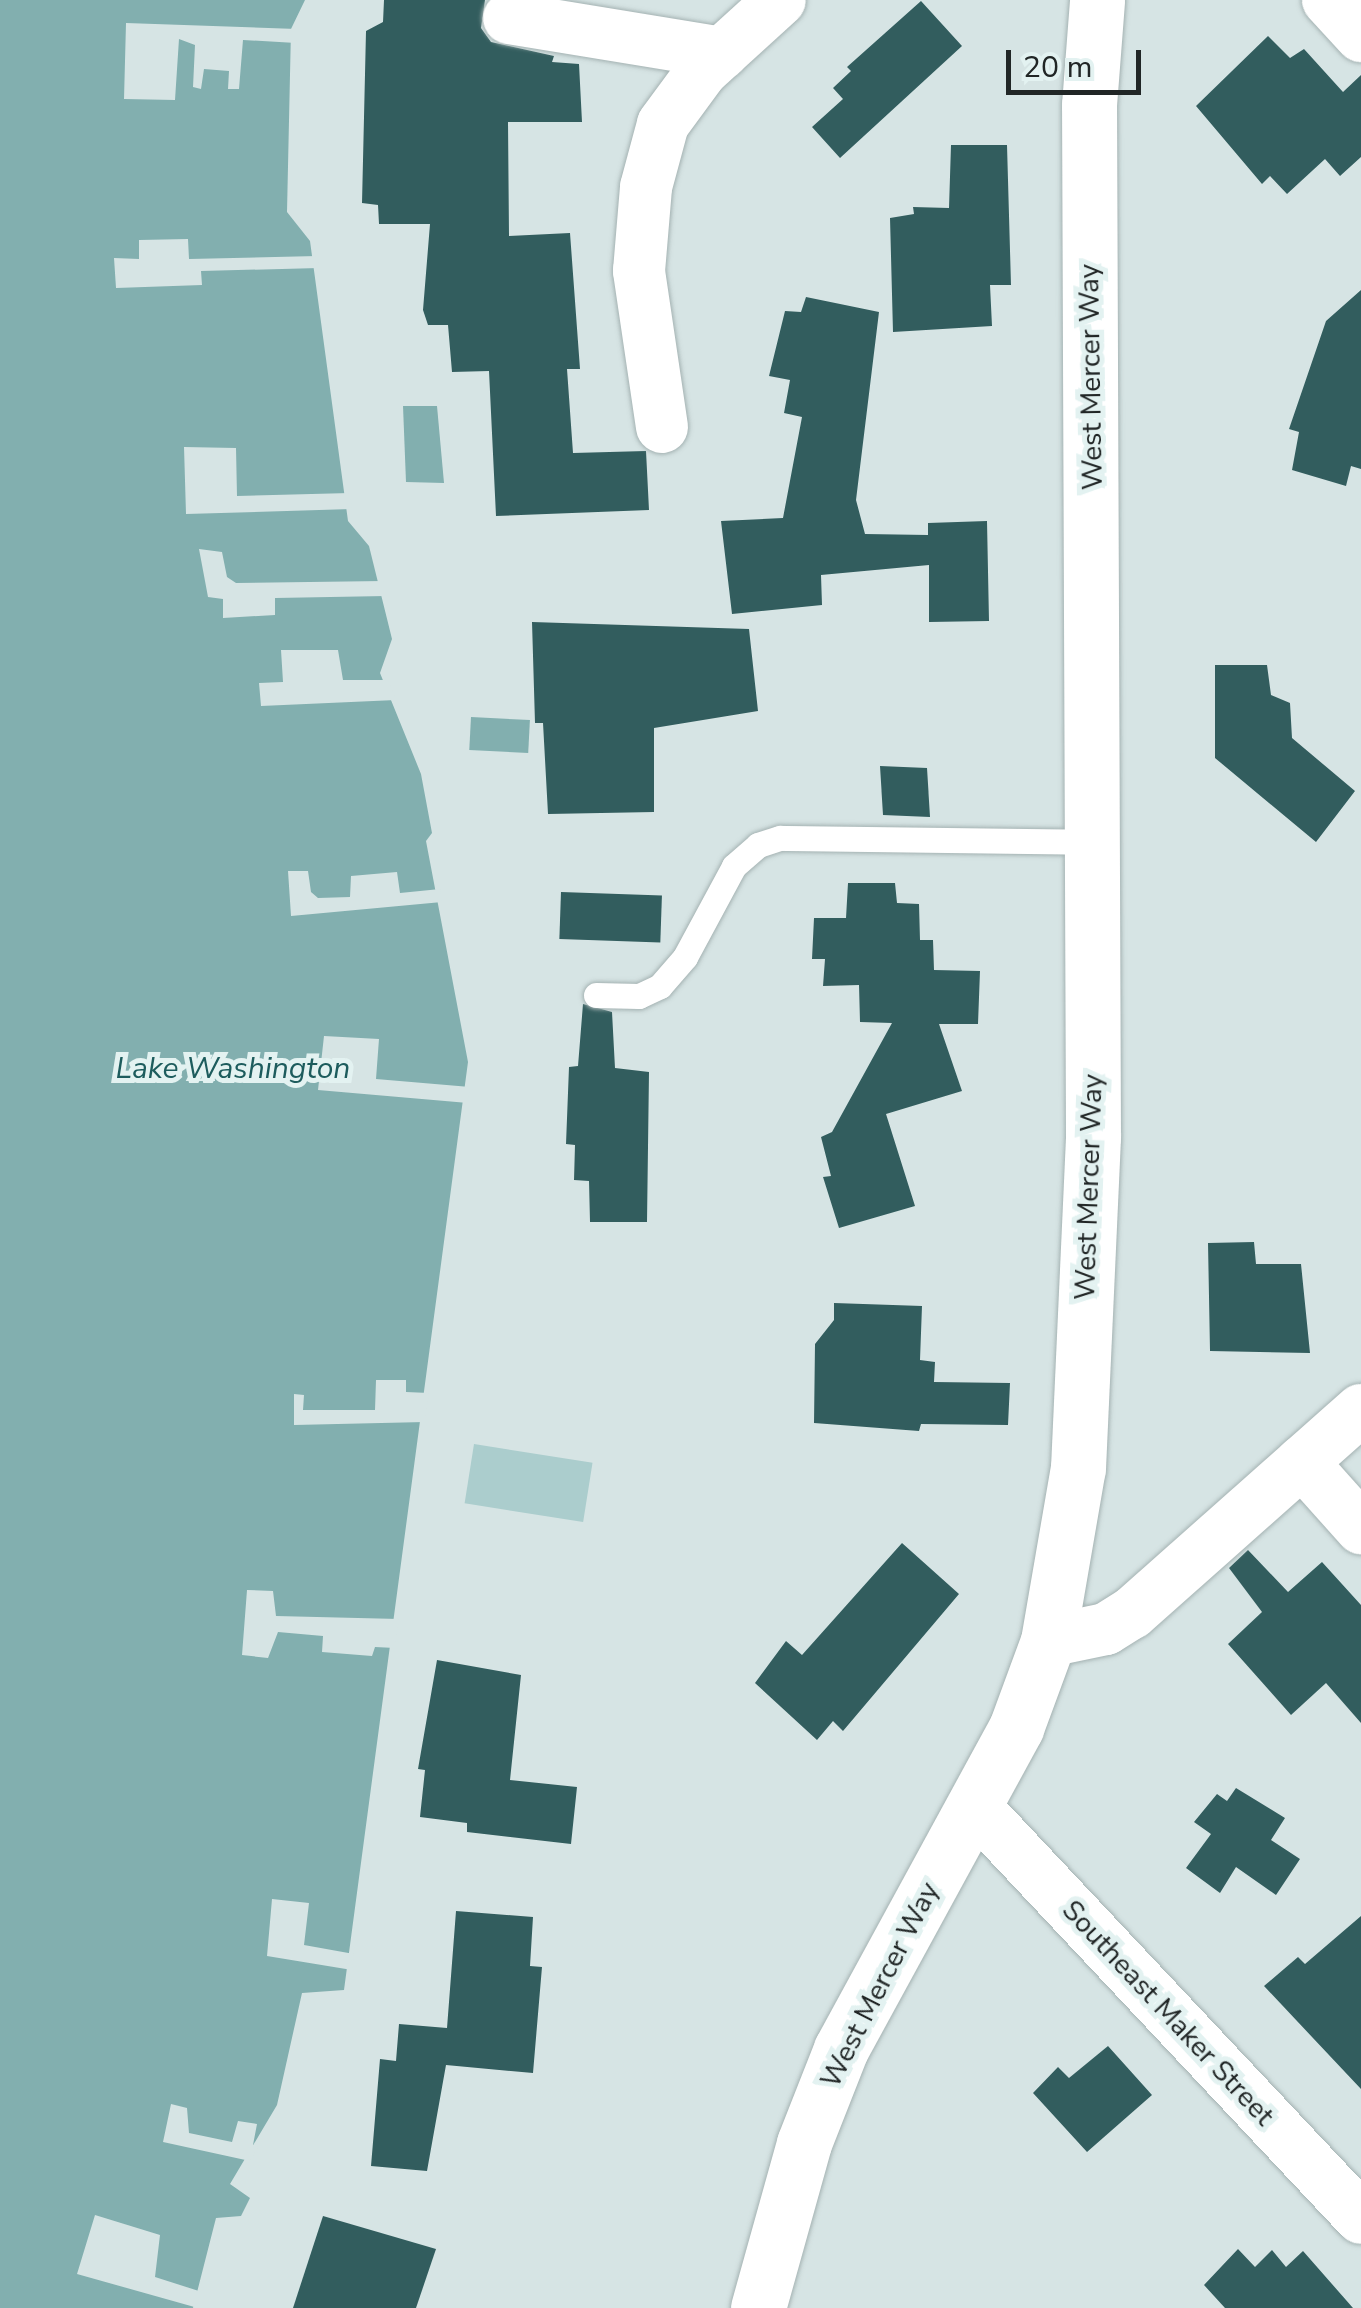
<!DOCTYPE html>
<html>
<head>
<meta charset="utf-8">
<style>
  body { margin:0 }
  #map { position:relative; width:1361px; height:2308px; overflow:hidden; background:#d6e4e4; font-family:"Nunito Sans",sans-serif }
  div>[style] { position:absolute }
  .green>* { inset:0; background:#abcdcd; transform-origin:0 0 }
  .water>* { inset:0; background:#82afaf; transform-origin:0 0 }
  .pier>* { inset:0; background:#d6e4e4 }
  .building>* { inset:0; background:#325d5e; transform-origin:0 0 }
  .roads { filter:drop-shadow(0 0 2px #a4b2b2) drop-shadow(0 0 2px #a4b2b2) }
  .service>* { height:25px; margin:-12.5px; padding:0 12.5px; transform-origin:12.5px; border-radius:12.5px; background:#fff }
  .minor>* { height:52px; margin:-26px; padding:0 26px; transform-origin:26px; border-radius:26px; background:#fff }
  .tertiary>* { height:55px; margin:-27.5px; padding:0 27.5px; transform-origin:27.5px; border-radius:27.5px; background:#fff }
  span { translate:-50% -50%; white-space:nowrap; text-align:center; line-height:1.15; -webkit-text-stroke:10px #e3f2f1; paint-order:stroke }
  .street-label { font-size:28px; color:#212626 }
  .water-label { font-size:30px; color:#1d5c5d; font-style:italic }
  .scale { position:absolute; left:1006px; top:50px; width:135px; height:45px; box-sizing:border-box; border:5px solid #212626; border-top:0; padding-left:12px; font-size:30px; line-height:35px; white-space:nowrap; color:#212626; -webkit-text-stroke:8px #e3f2f1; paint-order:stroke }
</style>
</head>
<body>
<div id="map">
  <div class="green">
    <i style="left:474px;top:1444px;width:120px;height:60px;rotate:9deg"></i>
  </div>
  <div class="water">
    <i style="clip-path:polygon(0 0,305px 0,291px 29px,287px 212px,310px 241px,348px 521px,369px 546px,392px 639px,380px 673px,421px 774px,432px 833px,426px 841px,468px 1062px,344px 1990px,302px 1993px,277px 2105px,230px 2184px,250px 2198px,241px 2216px,216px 2218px,193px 2308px,0 2308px)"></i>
    <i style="clip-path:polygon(403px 406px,437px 406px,444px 483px,406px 482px)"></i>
    <i style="left:471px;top:717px;width:59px;height:33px;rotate:3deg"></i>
  </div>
  <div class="pier">
    <i style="clip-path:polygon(126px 23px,297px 29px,296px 43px,243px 40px,239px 89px,228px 89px,229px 71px,204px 69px,201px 89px,193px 87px,195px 45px,179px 39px,175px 100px,124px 99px)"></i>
    <i style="clip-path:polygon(188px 239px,189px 259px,317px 256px,319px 268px,201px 271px,202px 285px,116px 288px,114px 258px,139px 259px,139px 240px)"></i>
    <i style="clip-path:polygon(184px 447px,236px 448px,237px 496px,350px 493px,352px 509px,186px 514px)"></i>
    <i style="clip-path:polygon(199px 549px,222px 552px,227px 577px,236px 583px,383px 581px,386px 596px,275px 598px,275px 615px,223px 618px,223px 599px,208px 597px)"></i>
    <i style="clip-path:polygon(281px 650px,338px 650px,343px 680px,388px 680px,396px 700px,261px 706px,259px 683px,283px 682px)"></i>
    <i style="clip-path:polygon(288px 871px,308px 871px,311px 892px,318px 898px,350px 897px,351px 876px,397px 872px,400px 893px,440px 889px,442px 902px,291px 916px)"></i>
    <i style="clip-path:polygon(324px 1036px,379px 1039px,376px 1079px,470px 1087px,468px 1103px,318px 1090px)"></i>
    <i style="clip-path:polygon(376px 1380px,406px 1380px,406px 1392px,429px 1393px,425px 1422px,294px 1425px,294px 1394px,304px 1395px,303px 1410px,375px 1410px)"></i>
    <i style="clip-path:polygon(247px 1590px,273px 1591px,276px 1616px,399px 1619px,395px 1648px,375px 1647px,372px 1656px,322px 1652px,323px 1636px,278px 1632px,268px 1658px,242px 1655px)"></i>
    <i style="clip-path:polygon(272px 1899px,309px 1903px,304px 1945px,354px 1954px,352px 1970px,267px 1956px)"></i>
    <i style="clip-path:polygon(171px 2104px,187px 2108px,189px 2133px,232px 2142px,238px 2121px,257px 2124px,253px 2145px,258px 2147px,250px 2161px,163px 2142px)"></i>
    <i style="clip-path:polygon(95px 2215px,160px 2235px,155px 2277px,202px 2292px,198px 2308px,77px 2274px)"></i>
  </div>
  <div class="building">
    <i style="clip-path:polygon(384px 0,485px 0,481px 28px,491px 42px,554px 56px,552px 62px,579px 64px,582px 122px,508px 122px,509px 236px,570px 233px,580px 369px,567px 369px,573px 453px,646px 451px,649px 510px,496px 516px,489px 371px,452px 372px,448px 325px,428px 325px,423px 310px,430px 224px,379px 224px,378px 205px,362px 203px,366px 31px,383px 22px)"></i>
    <i style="clip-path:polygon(921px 1px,962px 46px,840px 158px,812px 127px,843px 99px,833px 88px,851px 71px,847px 67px)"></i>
    <i style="clip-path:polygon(1268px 36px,1290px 58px,1304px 49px,1343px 92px,1361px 75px,1361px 157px,1340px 176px,1325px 159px,1287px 194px,1270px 176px,1262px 184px,1196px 106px)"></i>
    <i style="clip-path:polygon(951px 145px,1007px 145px,1011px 285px,990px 285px,992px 326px,893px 332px,890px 218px,914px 214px,913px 207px,949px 208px)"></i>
    <i style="clip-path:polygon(1361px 290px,1361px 469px,1351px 466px,1346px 486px,1292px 470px,1299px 432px,1289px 429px,1326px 321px)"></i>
    <i style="clip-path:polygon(806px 297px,879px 312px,856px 500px,865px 534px,928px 535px,928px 523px,987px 521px,989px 621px,929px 622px,929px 565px,821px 575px,822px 605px,732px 614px,721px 521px,783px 518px,802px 417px,784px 413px,790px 380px,769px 376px,785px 311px,801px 312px)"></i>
    <i style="clip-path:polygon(532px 622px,749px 629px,758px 711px,654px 728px,654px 812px,548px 814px,543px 723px,535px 723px)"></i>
    <i style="clip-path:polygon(1215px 665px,1267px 665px,1271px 695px,1290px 703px,1292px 738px,1355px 791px,1316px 842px,1215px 758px)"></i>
    <i style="clip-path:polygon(880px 766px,927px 768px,930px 817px,883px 815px)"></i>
    <i style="clip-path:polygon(848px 883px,895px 883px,897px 903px,919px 904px,920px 940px,933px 940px,934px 970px,980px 971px,978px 1024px,939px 1024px,962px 1091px,886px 1114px,915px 1206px,839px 1228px,823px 1177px,831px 1176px,821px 1137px,832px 1132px,892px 1023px,860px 1022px,859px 985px,823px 986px,825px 959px,812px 959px,814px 918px,846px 918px)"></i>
    <i style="left:561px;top:892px;width:101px;height:47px;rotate:2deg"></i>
    <i style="clip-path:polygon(583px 1004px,612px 1012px,615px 1068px,649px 1072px,647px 1222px,590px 1222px,589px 1181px,574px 1180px,575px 1145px,566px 1144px,569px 1067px,578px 1066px)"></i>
    <i style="clip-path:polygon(1254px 1242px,1256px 1264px,1301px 1264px,1310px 1353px,1210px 1351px,1208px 1243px)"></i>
    <i style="clip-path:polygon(834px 1303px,922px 1306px,920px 1360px,935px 1362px,934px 1382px,1010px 1383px,1008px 1425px,921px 1424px,919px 1431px,814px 1423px,815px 1344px,834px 1320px)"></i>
    <i style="clip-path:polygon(902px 1543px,959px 1594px,843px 1731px,833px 1721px,817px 1740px,755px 1683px,786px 1641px,802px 1655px)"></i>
    <i style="clip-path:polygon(1248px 1550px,1288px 1592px,1322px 1562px,1361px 1605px,1361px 1723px,1326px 1683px,1291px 1715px,1228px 1644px,1262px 1612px,1229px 1568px)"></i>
    <i style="clip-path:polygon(437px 1660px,521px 1675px,510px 1780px,577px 1787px,571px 1844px,467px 1832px,467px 1823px,420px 1817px,425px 1770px,418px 1769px)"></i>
    <i style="clip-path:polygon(1236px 1788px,1285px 1818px,1271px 1840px,1300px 1859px,1276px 1895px,1236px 1867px,1220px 1893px,1186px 1868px,1211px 1834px,1194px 1822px,1217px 1794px,1227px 1801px)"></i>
    <i style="clip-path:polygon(456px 1911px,533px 1917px,530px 1966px,542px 1967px,533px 2073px,446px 2065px,427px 2171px,371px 2166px,380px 2059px,396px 2061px,399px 2024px,447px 2028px)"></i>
    <i style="clip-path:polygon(1361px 1916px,1361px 2089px,1264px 1986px,1298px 1957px,1305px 1964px)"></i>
    <i style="clip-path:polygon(1108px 2046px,1152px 2095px,1087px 2152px,1033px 2093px,1058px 2067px,1069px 2078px)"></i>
    <i style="clip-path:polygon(323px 2216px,436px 2249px,416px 2308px,293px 2308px)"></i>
    <i style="clip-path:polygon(1238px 2249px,1255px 2267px,1272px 2250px,1286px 2267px,1303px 2251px,1353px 2308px,1225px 2308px,1204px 2285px)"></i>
  </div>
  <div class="roads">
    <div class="service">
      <i style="left:596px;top:995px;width:43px;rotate:1.3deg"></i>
      <i style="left:639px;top:996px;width:23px;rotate:-25deg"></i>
      <i style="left:660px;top:986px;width:38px;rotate:-49deg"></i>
      <i style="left:685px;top:957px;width:103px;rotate:-61.7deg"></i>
      <i style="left:734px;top:866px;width:32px;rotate:-41deg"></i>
      <i style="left:758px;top:845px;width:23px;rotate:-18deg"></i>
      <i style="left:780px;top:838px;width:314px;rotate:0.7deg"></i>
    </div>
    <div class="minor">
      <i style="left:1328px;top:0;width:49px;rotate:47.5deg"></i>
      <i style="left:509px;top:18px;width:216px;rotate:9.3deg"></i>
      <i style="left:662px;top:427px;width:158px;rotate:-98.4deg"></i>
      <i style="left:639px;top:271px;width:84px;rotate:-85.2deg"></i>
      <i style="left:646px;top:187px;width:65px;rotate:-74.9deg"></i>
      <i style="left:663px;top:124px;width:66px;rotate:-53.7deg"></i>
      <i style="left:702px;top:71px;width:105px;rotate:-42.3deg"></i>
      <i style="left:1302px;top:1462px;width:89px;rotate:48.2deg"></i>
      <i style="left:1048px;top:1641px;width:59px;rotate:-11.7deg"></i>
      <i style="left:1106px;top:1629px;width:31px;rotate:-32deg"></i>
      <i style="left:1132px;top:1613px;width:306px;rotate:-41.6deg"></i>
      <i style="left:976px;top:1808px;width:562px;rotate:46.8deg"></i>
    </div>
    <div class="tertiary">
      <i style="left:758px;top:2308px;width:171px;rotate:-74.4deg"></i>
      <i style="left:804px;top:2143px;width:101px;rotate:-68.5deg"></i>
      <i style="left:841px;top:2049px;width:366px;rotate:-61.4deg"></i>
      <i style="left:1016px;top:1728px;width:93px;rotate:-69.8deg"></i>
      <i style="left:1048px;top:1641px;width:176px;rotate:-80.2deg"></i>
      <i style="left:1078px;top:1468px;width:331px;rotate:-87.4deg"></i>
      <i style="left:1093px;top:1137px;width:1032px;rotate:-90.22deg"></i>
      <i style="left:1089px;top:105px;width:105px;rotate:-85.6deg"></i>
    </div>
  </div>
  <div class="street-label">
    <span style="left:1091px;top:377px;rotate:-91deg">West Mercer Way</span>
    <span style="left:1089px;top:1187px;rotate:-88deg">West Mercer Way</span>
    <span style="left:880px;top:1985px;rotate:-63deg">West Mercer Way</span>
    <span style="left:1168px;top:2013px;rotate:47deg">Southeast Maker Street</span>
  </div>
  <div class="water-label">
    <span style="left:233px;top:1069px">Lake Washington</span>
  </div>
  <div class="scale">20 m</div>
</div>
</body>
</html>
